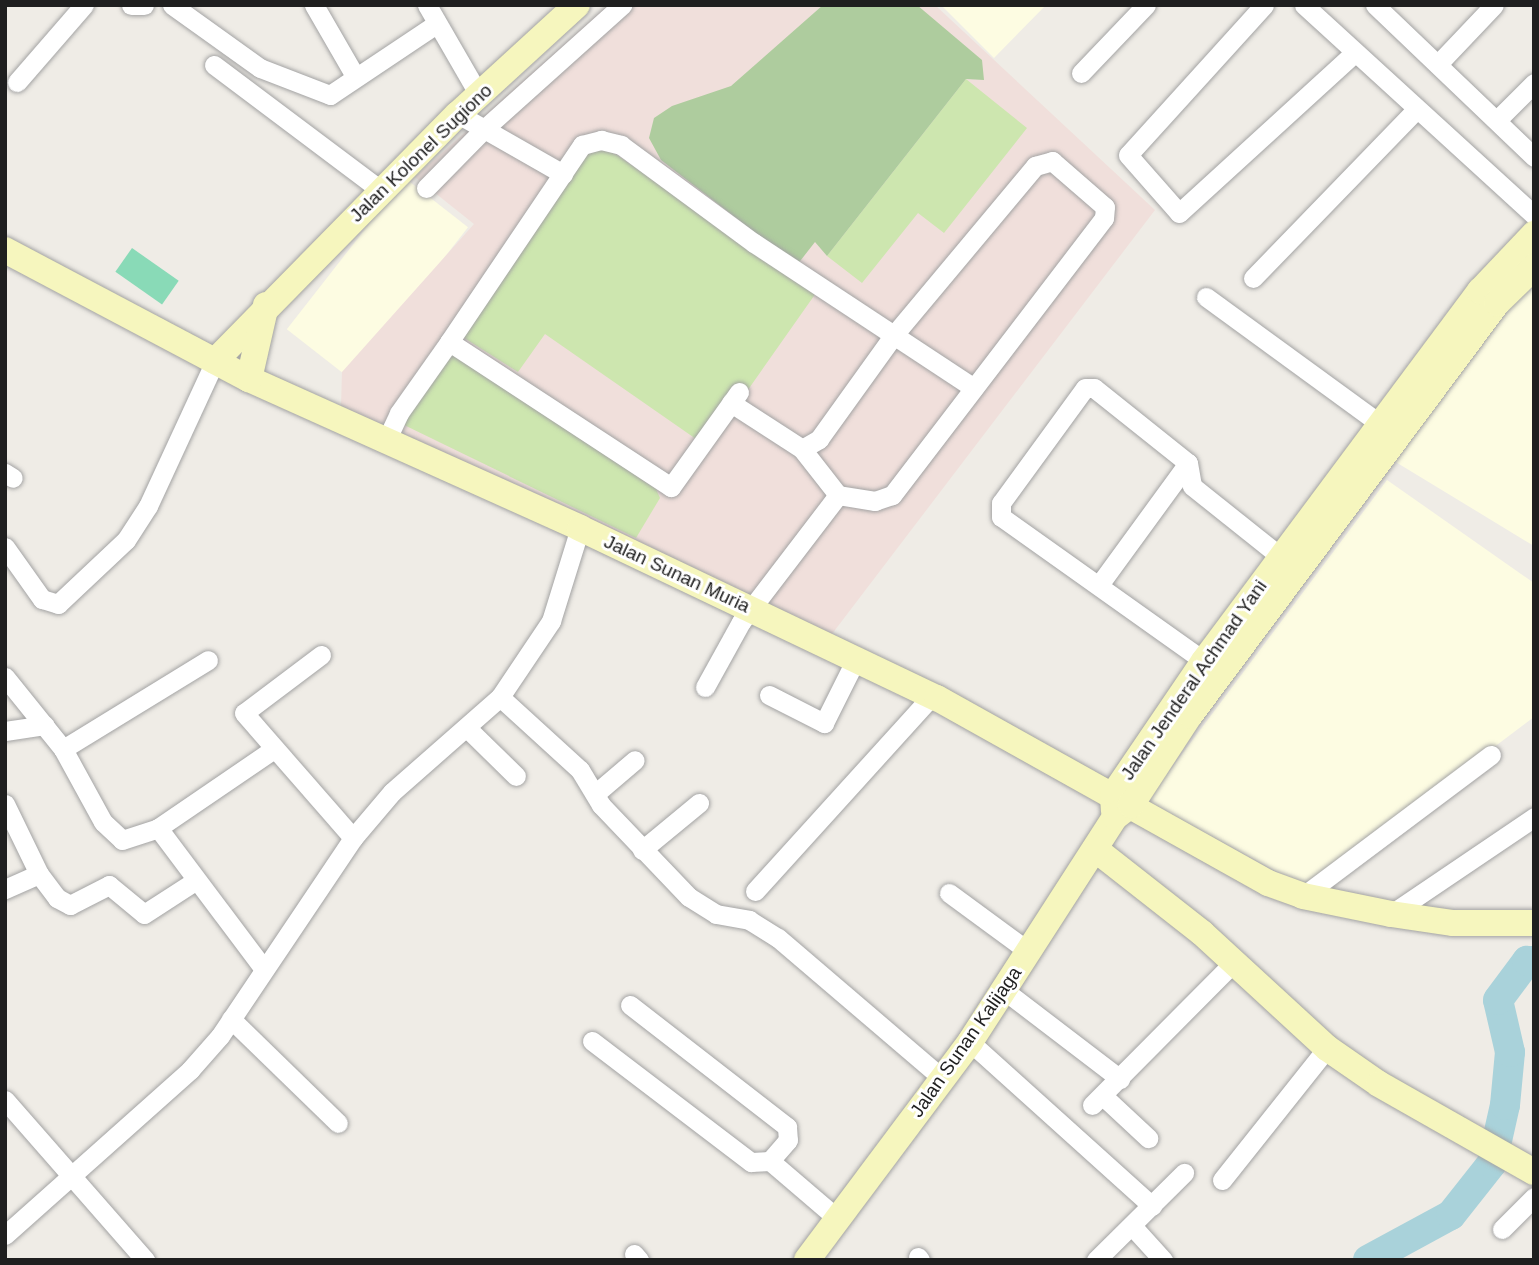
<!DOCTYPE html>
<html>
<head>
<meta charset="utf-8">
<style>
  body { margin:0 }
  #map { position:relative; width:1539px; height:1265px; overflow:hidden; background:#efece6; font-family:Helvetica,sans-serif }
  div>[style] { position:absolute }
  .education>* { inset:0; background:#fdfce2; transform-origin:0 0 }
  .military>* { inset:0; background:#f0dfdb }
  .grass>* { inset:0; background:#cde6af }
  .forest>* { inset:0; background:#aecc9e }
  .pitch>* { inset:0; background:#89dab7; transform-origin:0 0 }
  .river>* { height:30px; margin:-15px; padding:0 15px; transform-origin:15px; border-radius:15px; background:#a9d2da }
  .roads { filter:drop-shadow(0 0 2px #a3a3a3) drop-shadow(0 0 2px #a3a3a3) }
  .street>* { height:19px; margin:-9.5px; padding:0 9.5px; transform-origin:9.5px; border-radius:9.5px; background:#fff }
  .secondary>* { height:26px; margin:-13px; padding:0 13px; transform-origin:13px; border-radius:13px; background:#f6f6be }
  span { translate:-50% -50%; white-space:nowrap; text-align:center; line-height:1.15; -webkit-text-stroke:6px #fff; paint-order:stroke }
  .street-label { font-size:19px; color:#1f1f1f }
  .frame { position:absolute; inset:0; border:7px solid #1f1f1f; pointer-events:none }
</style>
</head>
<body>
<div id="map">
  <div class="education">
    <i style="clip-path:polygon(941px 5px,1046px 5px,994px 58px)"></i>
    <i style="left:405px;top:178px;width:80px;height:192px;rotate:38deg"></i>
    <i style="clip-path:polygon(1534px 283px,1534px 546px,1394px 461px,1499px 318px)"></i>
    <i style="clip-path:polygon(1387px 480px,1534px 583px,1534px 717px,1307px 888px,1147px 801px)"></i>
  </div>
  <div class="military">
    <i style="clip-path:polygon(608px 5px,935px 5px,1155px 210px,832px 634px,341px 406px,342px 372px,474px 224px,415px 177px)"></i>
  </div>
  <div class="grass">
    <i style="clip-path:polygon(966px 79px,1027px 128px,944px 233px,918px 213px,862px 283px,827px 256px)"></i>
    <i style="clip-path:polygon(600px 148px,617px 155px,816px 293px,745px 394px,696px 439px,545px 334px,518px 372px,461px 336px,585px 153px)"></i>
    <i style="clip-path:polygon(450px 351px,656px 489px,660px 498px,636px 538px,402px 424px)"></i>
  </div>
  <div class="forest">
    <i style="clip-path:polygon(823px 5px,917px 5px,982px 60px,984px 80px,966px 79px,827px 256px,815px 242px,797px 265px,661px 160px,649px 138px,654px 118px,672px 106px,731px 86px)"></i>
  </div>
  <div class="pitch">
    <i style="left:132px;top:248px;width:57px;height:29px;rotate:35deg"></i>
  </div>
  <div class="river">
    <i style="left:1368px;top:1260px;width:94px;rotate:-28.5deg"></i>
    <i style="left:1451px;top:1215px;width:66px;rotate:-51.7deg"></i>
    <i style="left:1492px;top:1163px;width:59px;rotate:-77.4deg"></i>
    <i style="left:1505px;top:1105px;width:53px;rotate:-84.6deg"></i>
    <i style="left:1510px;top:1052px;width:53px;rotate:-103deg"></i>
    <i style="left:1498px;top:1000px;width:49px;rotate:-53.4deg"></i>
    <i style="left:1527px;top:961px;width:7px"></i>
  </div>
  <div class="roads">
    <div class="street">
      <i style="left:131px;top:5px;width:13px"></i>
      <i style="left:172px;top:5px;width:108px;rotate:35.6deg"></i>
      <i style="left:260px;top:68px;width:75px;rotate:21.1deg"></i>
      <i style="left:330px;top:95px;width:128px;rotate:-33.8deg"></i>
      <i style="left:314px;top:5px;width:82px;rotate:60deg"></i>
      <i style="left:427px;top:5px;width:104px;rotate:60deg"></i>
      <i style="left:1264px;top:5px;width:202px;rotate:132.2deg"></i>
      <i style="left:1128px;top:155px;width:77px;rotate:48.7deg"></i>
      <i style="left:1179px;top:213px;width:236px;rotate:-42.4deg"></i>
      <i style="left:1304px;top:5px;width:311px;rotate:42.4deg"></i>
      <i style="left:1375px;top:5px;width:220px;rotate:43.7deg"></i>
      <i style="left:1438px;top:64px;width:81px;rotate:-46.5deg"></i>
      <i style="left:214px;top:65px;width:210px;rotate:36.9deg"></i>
      <i style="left:1081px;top:73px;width:94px;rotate:-46.3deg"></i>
      <i style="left:17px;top:82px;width:102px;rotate:-49deg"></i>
      <i style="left:458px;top:114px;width:121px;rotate:29.7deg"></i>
      <i style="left:1498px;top:119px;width:51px;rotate:-45deg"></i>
      <i style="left:1052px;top:161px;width:70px;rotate:41deg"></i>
      <i style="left:1105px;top:207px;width:11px;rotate:95deg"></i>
      <i style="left:1104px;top:218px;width:349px;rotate:127.4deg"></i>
      <i style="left:892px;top:495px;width:18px;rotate:161deg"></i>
      <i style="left:875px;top:501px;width:37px;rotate:-171deg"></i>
      <i style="left:838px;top:495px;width:58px;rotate:-128deg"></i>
      <i style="left:802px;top:449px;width:20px;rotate:-30deg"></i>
      <i style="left:819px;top:439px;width:127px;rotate:-54.3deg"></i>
      <i style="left:893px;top:336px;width:222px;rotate:-50.1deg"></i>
      <i style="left:1035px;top:166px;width:18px;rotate:-16deg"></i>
      <i style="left:426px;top:188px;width:83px;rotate:-45.5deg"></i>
      <i style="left:484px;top:129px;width:186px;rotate:-41.9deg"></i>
      <i style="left:1253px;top:278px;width:234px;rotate:-45.9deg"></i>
      <i style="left:1206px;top:297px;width:229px;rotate:36.1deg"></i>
      <i style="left:739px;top:392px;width:117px;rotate:125.6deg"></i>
      <i style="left:671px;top:487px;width:265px;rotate:-146.8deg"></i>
      <i style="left:449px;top:342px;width:238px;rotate:-56deg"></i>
      <i style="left:582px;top:145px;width:20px;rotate:-15deg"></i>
      <i style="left:601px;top:140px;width:21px;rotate:14deg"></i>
      <i style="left:621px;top:145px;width:165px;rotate:36.4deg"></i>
      <i style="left:754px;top:243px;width:263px;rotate:33.4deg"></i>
      <i style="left:731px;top:403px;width:85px;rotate:32.9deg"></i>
      <i style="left:386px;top:441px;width:31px;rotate:-65deg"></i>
      <i style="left:399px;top:413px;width:87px;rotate:-54.8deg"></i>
      <i style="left:5px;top:473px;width:9px;rotate:32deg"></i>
      <i style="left:5px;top:547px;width:64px;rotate:54.6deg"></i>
      <i style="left:42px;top:599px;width:17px;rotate:17deg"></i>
      <i style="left:58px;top:604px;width:93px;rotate:-43.3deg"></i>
      <i style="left:126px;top:540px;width:40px;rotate:-57.1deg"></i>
      <i style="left:148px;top:506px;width:160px;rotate:-65.2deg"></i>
      <i style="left:1099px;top:585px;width:151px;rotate:-53.9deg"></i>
      <i style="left:321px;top:655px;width:96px;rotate:143deg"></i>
      <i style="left:244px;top:713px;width:166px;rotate:48.9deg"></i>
      <i style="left:1204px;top:661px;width:249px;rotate:-144.6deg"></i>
      <i style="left:1001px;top:517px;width:14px;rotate:-90deg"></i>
      <i style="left:1001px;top:503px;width:142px;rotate:-53.9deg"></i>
      <i style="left:1085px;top:388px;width:9px"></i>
      <i style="left:1094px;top:388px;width:120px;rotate:38.6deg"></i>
      <i style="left:1188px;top:463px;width:23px;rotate:80deg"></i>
      <i style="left:1192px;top:486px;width:127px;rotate:38.6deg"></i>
      <i style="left:5px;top:677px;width:92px;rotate:51.1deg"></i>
      <i style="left:63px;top:749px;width:83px;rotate:61.3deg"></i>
      <i style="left:103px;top:822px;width:26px;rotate:43deg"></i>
      <i style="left:122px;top:840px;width:38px;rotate:-18deg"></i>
      <i style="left:158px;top:828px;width:140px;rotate:-34.3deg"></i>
      <i style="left:705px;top:687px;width:74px;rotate:-61deg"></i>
      <i style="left:741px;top:622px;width:160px;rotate:-52.6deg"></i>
      <i style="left:769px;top:695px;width:62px;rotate:27deg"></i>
      <i style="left:824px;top:723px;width:72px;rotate:-63.4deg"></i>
      <i style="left:500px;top:697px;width:108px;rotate:42.4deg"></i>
      <i style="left:580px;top:770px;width:41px;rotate:59deg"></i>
      <i style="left:601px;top:805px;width:127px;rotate:46.3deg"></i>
      <i style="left:689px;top:897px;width:32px;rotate:32deg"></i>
      <i style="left:716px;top:914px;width:34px;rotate:10deg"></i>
      <i style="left:749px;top:920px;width:34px;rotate:32deg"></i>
      <i style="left:778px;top:938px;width:217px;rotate:40.5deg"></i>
      <i style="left:468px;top:729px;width:67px;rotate:44.4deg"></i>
      <i style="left:5px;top:731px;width:40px;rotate:-8.5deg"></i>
      <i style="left:63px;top:749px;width:170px;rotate:-31.5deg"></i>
      <i style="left:595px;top:794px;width:52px;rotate:-40.4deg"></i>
      <i style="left:5px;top:804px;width:78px;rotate:64.1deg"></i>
      <i style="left:158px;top:828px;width:176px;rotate:53.1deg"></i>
      <i style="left:642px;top:850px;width:74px;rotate:-39.5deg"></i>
      <i style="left:5px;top:889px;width:37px;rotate:-24deg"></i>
      <i style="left:39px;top:874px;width:30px;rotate:53deg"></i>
      <i style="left:57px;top:898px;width:15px;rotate:28deg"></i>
      <i style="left:70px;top:905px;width:44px;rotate:-27.1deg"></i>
      <i style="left:109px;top:885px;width:45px;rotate:39.6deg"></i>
      <i style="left:144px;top:914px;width:61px;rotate:-32.9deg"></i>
      <i style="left:755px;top:891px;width:263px;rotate:-47.8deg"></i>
      <i style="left:949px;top:893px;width:98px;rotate:36.3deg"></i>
      <i style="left:1303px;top:896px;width:235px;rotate:-36.9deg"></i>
      <i style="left:1391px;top:914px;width:173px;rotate:-34.1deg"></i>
      <i style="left:1005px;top:991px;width:145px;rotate:37.4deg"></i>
      <i style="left:630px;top:1005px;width:199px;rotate:37.8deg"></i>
      <i style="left:787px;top:1127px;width:13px;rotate:86deg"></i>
      <i style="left:788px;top:1140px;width:28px;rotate:131deg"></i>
      <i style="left:770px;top:1161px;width:89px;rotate:40.5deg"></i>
      <i style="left:231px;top:1019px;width:149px;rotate:44.2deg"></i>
      <i style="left:592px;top:1041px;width:200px;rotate:37.3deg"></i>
      <i style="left:751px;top:1162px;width:19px;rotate:-3deg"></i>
      <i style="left:970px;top:1042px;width:245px;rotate:42deg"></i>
      <i style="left:1103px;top:1096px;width:62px;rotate:43deg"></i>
      <i style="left:5px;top:1100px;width:213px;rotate:48.8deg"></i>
      <i style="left:1092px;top:1105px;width:200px;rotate:-45.2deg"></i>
      <i style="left:1222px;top:1180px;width:169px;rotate:-51.5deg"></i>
      <i style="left:1133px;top:1227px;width:45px;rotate:47.7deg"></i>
      <i style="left:1502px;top:1229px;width:45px;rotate:-45deg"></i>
      <i style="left:5px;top:1235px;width:248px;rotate:-41.7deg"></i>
      <i style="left:190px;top:1070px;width:45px;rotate:-48.6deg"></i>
      <i style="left:220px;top:1036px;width:239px;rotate:-56.1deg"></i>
      <i style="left:353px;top:838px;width:60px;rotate:-49.7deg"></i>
      <i style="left:392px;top:792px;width:144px;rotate:-41.3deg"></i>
      <i style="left:500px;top:697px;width:92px;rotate:-56.1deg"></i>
      <i style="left:551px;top:621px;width:97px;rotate:-72.7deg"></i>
      <i style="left:634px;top:1254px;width:8px;rotate:50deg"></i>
      <i style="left:918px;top:1257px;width:4px;rotate:56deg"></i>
      <i style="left:1096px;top:1260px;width:124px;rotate:-44.7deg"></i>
    </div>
    <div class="secondary">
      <i style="left:5px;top:250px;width:276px;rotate:27.9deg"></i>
      <i style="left:249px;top:379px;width:363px;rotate:24.2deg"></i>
      <i style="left:580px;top:528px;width:395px;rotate:25.5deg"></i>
      <i style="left:937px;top:698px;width:379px;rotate:29.2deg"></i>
      <i style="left:1268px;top:883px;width:37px;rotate:20deg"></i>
      <i style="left:1303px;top:896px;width:90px;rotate:11.6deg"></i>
      <i style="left:1391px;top:914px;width:63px;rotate:8.3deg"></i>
      <i style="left:1453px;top:923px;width:81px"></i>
      <i style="left:215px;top:361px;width:346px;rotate:-45.5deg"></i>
      <i style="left:458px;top:114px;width:161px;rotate:-42.5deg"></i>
      <i style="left:249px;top:379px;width:76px;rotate:-77.1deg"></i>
      <i style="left:1114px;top:811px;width:16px;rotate:-94deg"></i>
      <i style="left:1113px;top:795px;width:162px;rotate:-55.8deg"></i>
      <i style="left:1204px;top:661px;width:462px;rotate:-53.3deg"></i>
      <i style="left:1480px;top:291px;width:79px;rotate:-46.5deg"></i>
      <i style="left:1095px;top:849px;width:136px;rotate:38.1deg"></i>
      <i style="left:1202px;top:933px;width:170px;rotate:42.6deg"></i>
      <i style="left:1327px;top:1048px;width:63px;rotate:34.7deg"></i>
      <i style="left:1379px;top:1084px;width:178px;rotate:29.6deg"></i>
      <i style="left:807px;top:1260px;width:272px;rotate:-53.2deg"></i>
      <i style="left:970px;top:1042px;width:268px;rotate:-57.2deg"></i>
      <i style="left:1115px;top:817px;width:20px;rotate:-37deg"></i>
      <i style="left:1131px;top:805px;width:108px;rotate:-56.8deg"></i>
      <i style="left:1190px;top:715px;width:514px;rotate:-53.31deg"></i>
      <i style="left:1497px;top:303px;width:52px;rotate:-44.2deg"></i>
    </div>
  </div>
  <div class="street-label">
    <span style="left:421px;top:153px;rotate:-44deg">Jalan Kolonel Sugiono</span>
    <span style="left:677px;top:574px;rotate:25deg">Jalan Sunan Muria</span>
    <span style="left:1194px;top:680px;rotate:-55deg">Jalan Jenderal Achmad Yani</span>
    <span style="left:966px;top:1042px;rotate:-55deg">Jalan Sunan Kalijaga</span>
  </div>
  <div class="frame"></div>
</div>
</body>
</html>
